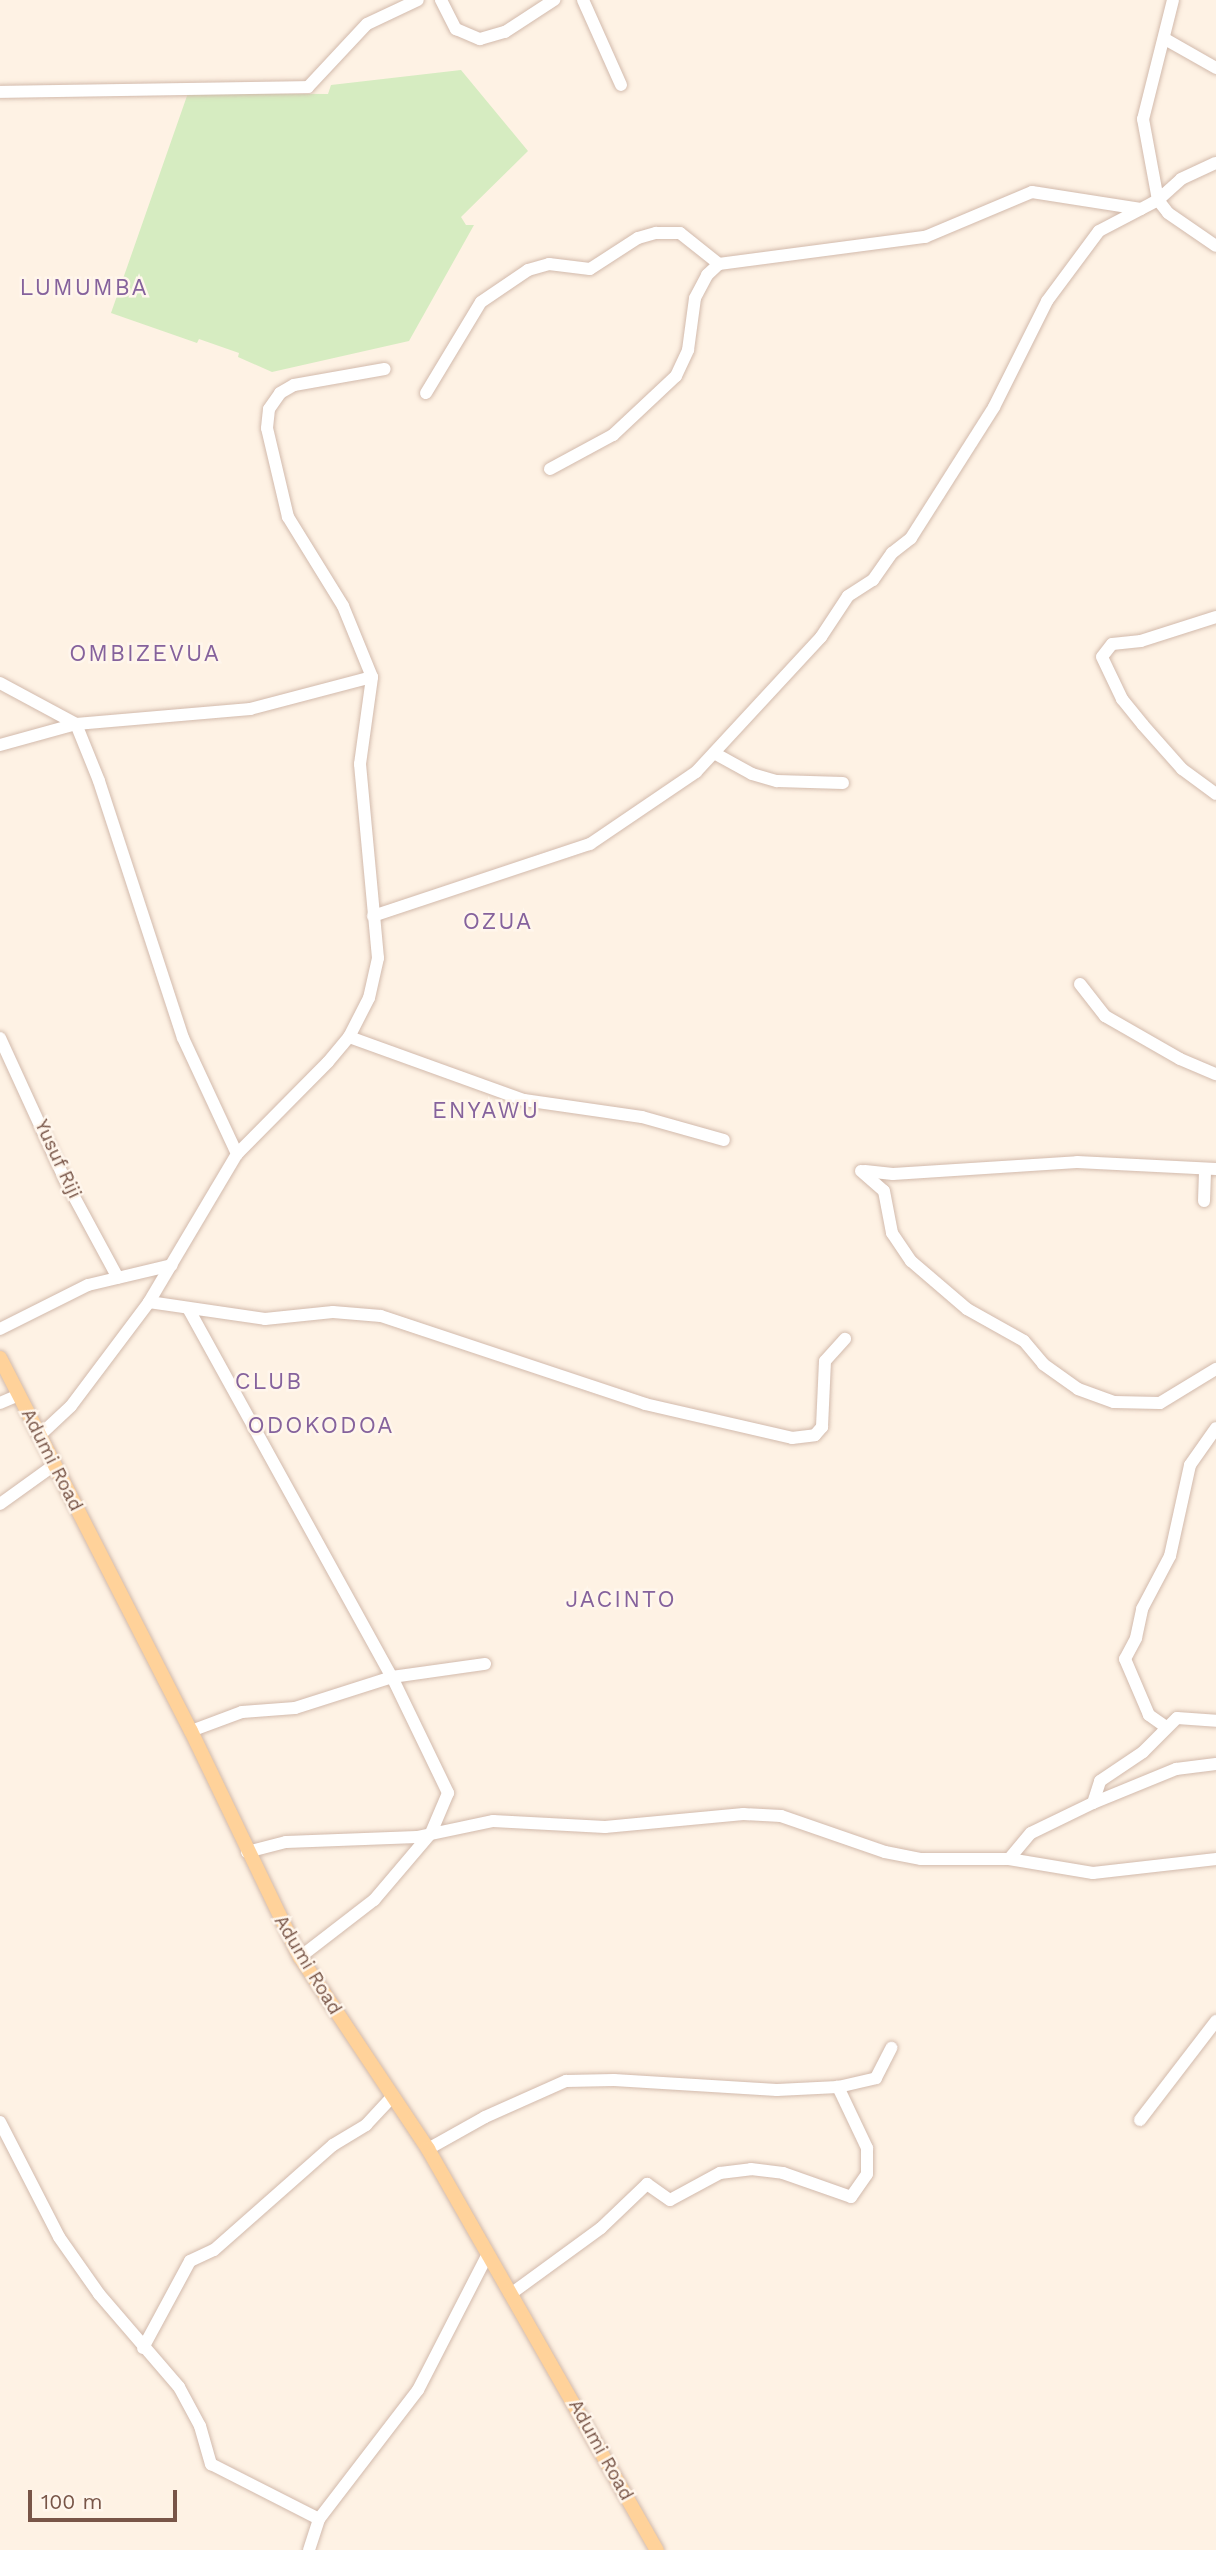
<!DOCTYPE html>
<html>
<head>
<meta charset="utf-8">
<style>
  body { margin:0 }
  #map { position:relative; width:1216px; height:2550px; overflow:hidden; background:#fef2e4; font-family:"Work Sans",sans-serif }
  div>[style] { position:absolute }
  .green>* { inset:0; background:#d6ecc1 }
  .roads { filter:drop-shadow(0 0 2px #d2baac) drop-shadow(0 0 2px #d2baac) }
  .minor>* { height:12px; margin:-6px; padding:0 6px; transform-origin:6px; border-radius:6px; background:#fff }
  .major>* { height:14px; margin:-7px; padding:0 7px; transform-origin:7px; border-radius:7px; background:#ffd29a }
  span { translate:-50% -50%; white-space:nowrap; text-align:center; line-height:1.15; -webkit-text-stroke:5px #fff6ec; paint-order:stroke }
  .street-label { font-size:19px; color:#785547 }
  .quarter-label { font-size:23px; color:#85629c; letter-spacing:2px }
  .scale { position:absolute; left:28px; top:2490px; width:149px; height:32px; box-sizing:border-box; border:4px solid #785547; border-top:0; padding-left:9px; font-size:21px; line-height:24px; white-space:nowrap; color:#785547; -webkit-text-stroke:5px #fff6ec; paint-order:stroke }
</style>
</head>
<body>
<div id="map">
  <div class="green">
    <i style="clip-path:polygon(461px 70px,528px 151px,461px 217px,466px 225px,474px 225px,409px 341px,272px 372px,238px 357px,239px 353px,199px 339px,197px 343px,111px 313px,188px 93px,328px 94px,331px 85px)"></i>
  </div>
  <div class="roads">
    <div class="minor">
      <i style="left:441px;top:0;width:33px;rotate:63deg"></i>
      <i style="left:456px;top:29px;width:26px;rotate:23deg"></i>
      <i style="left:480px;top:39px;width:26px;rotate:-16deg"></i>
      <i style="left:505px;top:32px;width:59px;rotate:-33.1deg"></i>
      <i style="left:583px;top:0;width:93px;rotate:65.9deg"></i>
      <i style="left:1173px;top:0;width:123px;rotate:104.1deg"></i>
      <i style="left:1143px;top:119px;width:82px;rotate:79.5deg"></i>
      <i style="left:1158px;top:200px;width:31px;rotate:-42deg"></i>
      <i style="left:1181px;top:179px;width:38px;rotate:-25deg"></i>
      <i style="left:1165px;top:39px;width:59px;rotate:29.6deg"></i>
      <i style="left:0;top:92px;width:308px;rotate:-0.9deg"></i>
      <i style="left:308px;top:87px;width:86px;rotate:-46.9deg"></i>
      <i style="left:367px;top:24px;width:56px;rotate:-25.2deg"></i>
      <i style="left:426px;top:393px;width:106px;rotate:-58.9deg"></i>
      <i style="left:481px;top:302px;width:57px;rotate:-34.2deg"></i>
      <i style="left:528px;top:270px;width:22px;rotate:-16deg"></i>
      <i style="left:549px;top:264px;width:41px;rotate:7deg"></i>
      <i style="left:590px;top:269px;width:57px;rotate:-32.9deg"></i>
      <i style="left:638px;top:238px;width:19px;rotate:-16deg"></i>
      <i style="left:656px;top:233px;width:24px"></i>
      <i style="left:680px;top:233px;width:50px;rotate:38.5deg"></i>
      <i style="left:550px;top:469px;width:72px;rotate:-28.4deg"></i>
      <i style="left:613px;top:435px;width:86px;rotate:-43.1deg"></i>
      <i style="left:676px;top:376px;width:29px;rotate:-65deg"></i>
      <i style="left:688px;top:350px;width:52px;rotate:-82.3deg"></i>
      <i style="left:695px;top:298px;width:26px;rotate:-62deg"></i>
      <i style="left:707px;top:275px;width:16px;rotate:-43deg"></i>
      <i style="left:719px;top:264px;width:208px;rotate:-7.5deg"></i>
      <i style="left:925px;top:237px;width:116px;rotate:-22.8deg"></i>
      <i style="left:1032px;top:192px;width:110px;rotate:8.9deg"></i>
      <i style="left:1141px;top:209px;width:19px;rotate:-28deg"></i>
      <i style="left:1158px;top:200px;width:16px;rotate:52deg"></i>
      <i style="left:1168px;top:213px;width:58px;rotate:34.5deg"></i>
      <i style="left:1216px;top:617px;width:79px;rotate:162.3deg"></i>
      <i style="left:1141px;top:641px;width:29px;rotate:174deg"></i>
      <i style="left:1112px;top:644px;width:16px;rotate:128deg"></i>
      <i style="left:1102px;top:657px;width:47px;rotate:64.5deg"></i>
      <i style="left:1122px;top:699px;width:33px;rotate:51deg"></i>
      <i style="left:1143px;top:725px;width:59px;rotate:48.4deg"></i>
      <i style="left:1182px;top:769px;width:42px;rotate:36.3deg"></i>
      <i style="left:0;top:683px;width:86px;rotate:28.3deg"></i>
      <i style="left:76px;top:724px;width:61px;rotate:68deg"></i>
      <i style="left:99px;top:781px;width:270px;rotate:71.9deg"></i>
      <i style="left:183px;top:1038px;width:128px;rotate:65deg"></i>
      <i style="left:0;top:745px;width:79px;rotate:-15.4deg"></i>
      <i style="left:76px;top:724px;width:175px;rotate:-4.9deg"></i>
      <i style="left:250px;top:709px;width:126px;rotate:-14.7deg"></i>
      <i style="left:714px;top:753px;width:43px;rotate:28.9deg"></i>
      <i style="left:752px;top:774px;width:26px;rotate:16deg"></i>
      <i style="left:777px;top:781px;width:66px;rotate:1.7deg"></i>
      <i style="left:373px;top:916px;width:229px;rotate:-18.4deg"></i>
      <i style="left:590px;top:844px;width:128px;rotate:-34.2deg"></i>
      <i style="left:696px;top:772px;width:184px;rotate:-47.2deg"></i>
      <i style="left:821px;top:637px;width:49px;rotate:-56.6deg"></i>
      <i style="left:848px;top:596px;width:30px;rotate:-33deg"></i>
      <i style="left:873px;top:580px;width:33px;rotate:-55deg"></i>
      <i style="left:892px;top:553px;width:24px;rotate:-38deg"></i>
      <i style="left:911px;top:538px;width:155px;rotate:-57.6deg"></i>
      <i style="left:994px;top:407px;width:119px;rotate:-63.4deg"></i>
      <i style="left:1047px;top:301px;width:87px;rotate:-53.4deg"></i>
      <i style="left:1099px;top:231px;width:47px;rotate:-27.6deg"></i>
      <i style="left:1080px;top:984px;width:41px;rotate:52deg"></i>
      <i style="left:1105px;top:1016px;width:86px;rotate:29.8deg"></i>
      <i style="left:1180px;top:1059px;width:39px;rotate:23deg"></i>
      <i style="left:349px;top:1037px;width:186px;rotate:19.8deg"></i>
      <i style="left:524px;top:1100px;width:119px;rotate:8.2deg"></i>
      <i style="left:642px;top:1117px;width:85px;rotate:15.7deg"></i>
      <i style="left:0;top:1038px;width:156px;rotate:65.4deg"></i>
      <i style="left:65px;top:1180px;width:111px;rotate:61.6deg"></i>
      <i style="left:861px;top:1171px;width:30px;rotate:41deg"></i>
      <i style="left:884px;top:1191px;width:43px;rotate:79.2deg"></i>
      <i style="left:892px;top:1233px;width:34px;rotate:56deg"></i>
      <i style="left:911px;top:1261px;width:74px;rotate:40.6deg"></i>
      <i style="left:967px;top:1309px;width:65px;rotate:29.3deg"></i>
      <i style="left:1024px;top:1341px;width:30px;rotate:50deg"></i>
      <i style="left:1043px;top:1364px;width:43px;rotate:35.5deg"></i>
      <i style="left:1078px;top:1389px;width:38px;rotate:20deg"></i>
      <i style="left:1114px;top:1402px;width:46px;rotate:1.2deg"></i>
      <i style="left:1160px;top:1403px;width:66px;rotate:-31.3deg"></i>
      <i style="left:865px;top:1171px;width:28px;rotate:6deg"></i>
      <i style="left:893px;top:1174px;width:184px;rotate:-3.7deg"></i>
      <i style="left:1077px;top:1162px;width:139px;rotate:2.9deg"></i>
      <i style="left:1204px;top:1201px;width:31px;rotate:-88deg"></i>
      <i style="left:149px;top:1302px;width:117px;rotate:8.3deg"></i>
      <i style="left:265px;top:1319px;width:68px;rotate:-5.9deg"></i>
      <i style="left:333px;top:1312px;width:48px;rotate:4.8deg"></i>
      <i style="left:381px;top:1316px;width:278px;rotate:18.4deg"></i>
      <i style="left:645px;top:1404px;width:151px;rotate:13deg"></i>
      <i style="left:792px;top:1438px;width:23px;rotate:-7deg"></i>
      <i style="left:815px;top:1435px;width:11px;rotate:-49deg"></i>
      <i style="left:822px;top:1427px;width:66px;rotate:-87.4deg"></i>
      <i style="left:825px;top:1361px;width:30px;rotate:-48deg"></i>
      <i style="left:188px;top:1308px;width:422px;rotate:61.1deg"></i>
      <i style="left:392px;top:1677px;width:129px;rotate:64.2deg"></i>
      <i style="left:448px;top:1793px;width:43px;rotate:113deg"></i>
      <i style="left:431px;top:1833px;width:88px;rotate:130.4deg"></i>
      <i style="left:374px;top:1900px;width:93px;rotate:142.4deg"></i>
      <i style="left:0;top:1329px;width:98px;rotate:-26.6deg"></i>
      <i style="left:88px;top:1285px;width:86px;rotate:-13.4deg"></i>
      <i style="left:0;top:1403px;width:21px;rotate:-23deg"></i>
      <i style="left:40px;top:1435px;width:42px;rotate:-43.1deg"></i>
      <i style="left:71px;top:1406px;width:130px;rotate:-53.1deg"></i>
      <i style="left:149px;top:1302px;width:172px;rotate:-59.3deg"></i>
      <i style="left:237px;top:1154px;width:129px;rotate:-45.3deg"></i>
      <i style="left:328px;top:1062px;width:33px;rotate:-50deg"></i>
      <i style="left:349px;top:1037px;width:44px;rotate:-62.9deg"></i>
      <i style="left:369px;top:998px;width:41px;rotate:-77.3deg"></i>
      <i style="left:378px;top:958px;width:195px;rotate:-95.3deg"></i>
      <i style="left:360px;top:764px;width:88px;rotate:-82.1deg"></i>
      <i style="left:372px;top:677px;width:77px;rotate:-112.2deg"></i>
      <i style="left:343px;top:606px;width:105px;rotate:-121.7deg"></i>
      <i style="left:288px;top:517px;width:91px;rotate:-103.3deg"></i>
      <i style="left:267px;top:428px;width:19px;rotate:-84deg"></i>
      <i style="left:269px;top:409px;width:19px;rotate:-55deg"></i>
      <i style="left:280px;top:393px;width:16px;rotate:-30deg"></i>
      <i style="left:294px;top:385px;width:92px;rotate:-10deg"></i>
      <i style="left:0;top:1504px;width:67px;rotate:-35.8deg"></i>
      <i style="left:1166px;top:1727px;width:21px;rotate:-145deg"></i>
      <i style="left:1149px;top:1715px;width:61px;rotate:-113.2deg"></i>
      <i style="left:1125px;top:1659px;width:24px;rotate:-62deg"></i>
      <i style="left:1136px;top:1638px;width:30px;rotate:-78deg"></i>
      <i style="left:1142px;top:1609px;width:60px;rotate:-62.2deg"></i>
      <i style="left:1170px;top:1556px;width:93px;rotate:-77.6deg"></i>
      <i style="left:1190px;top:1465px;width:45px;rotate:-54.9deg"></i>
      <i style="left:191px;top:1731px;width:54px;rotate:-20.4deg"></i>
      <i style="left:242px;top:1712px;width:53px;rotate:-4.3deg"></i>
      <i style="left:295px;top:1708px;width:102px;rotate:-17.7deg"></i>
      <i style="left:392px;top:1677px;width:94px;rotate:-8deg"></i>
      <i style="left:1093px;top:1803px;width:23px;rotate:-72deg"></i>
      <i style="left:1100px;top:1781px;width:52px;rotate:-34deg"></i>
      <i style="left:1143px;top:1752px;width:48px;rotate:-45deg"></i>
      <i style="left:1177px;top:1718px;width:39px;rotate:4deg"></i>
      <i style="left:247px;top:1852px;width:40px;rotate:-14.4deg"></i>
      <i style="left:286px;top:1842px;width:131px;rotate:-2.2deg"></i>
      <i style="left:417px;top:1837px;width:78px;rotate:-11.9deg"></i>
      <i style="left:493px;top:1821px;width:112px;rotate:3.1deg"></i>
      <i style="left:605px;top:1827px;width:139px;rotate:-5.4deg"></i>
      <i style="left:743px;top:1814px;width:38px;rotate:3deg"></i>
      <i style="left:781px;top:1816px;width:110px;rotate:19.1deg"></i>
      <i style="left:885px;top:1852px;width:37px;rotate:11deg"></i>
      <i style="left:921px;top:1859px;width:88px"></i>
      <i style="left:1009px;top:1859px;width:85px;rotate:9.5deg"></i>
      <i style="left:1093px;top:1873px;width:124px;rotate:-6.5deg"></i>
      <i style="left:1009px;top:1859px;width:34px;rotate:-50deg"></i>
      <i style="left:1031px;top:1833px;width:69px;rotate:-25.8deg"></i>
      <i style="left:1093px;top:1803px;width:90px;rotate:-22.3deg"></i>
      <i style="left:1176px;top:1769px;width:40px;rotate:-7.1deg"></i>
      <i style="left:1140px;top:2120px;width:125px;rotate:-52.5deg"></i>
      <i style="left:0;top:2122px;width:129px;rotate:62.8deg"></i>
      <i style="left:59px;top:2237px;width:70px;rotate:54.9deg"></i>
      <i style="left:99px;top:2294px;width:123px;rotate:49.3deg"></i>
      <i style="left:179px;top:2387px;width:44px;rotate:61.7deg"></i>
      <i style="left:200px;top:2426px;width:40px;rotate:74deg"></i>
      <i style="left:211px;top:2464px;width:121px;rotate:27deg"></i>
      <i style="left:319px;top:2519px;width:163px;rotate:-52.5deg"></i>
      <i style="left:418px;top:2390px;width:153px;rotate:-62.8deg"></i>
      <i style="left:428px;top:2149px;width:65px;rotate:-29.3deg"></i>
      <i style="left:485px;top:2117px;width:89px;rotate:-24deg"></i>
      <i style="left:566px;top:2081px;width:48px;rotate:-1.2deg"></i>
      <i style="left:614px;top:2080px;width:163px;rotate:3.5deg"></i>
      <i style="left:777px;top:2090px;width:61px;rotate:-2.8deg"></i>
      <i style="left:838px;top:2087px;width:39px;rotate:-13deg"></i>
      <i style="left:876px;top:2078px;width:34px;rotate:-63deg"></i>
      <i style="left:512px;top:2293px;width:110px;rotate:-36.1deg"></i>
      <i style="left:601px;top:2228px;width:64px;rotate:-43.7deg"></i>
      <i style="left:647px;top:2184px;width:28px;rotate:35deg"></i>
      <i style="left:670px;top:2200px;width:57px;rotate:-28.4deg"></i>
      <i style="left:720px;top:2173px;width:31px;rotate:-7deg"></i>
      <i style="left:751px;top:2169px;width:32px;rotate:7deg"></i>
      <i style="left:783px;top:2173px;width:72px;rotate:19.4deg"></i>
      <i style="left:851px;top:2197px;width:28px;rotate:-55deg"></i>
      <i style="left:867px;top:2174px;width:26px;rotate:-90deg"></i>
      <i style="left:867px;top:2148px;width:68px;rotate:-115.4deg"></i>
      <i style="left:143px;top:2348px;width:99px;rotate:-61.6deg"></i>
      <i style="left:190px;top:2261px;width:26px;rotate:-25deg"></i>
      <i style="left:214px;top:2250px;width:159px;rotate:-41.4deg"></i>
      <i style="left:333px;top:2145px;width:39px;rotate:-31deg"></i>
      <i style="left:366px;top:2125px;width:38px;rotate:-47deg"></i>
      <i style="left:309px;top:2550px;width:33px;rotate:-72deg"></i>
    </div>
    <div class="major">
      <i style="left:0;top:1358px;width:419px;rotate:62.9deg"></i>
      <i style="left:191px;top:1731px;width:251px;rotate:64.3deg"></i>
      <i style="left:300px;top:1957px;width:231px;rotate:56.3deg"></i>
      <i style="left:428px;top:2149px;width:462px;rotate:60.3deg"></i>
    </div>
  </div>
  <div class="street-label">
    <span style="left:58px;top:1159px;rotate:65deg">Yusuf Riji</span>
    <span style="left:52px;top:1460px;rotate:63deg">Adumi Road</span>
    <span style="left:308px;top:1965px;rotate:59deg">Adumi Road</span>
    <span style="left:601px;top:2450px;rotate:61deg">Adumi Road</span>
  </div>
  <div class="quarter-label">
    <span style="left:84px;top:288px">LUMUMBA</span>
    <span style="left:145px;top:654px">OMBIZEVUA</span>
    <span style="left:498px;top:922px">OZUA</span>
    <span style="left:486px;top:1111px">ENYAWU</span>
    <span style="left:269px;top:1382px">CLUB</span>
    <span style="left:321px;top:1426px">ODOKODOA</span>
    <span style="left:621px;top:1600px">JACINTO</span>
  </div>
  <div class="scale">100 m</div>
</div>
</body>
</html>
